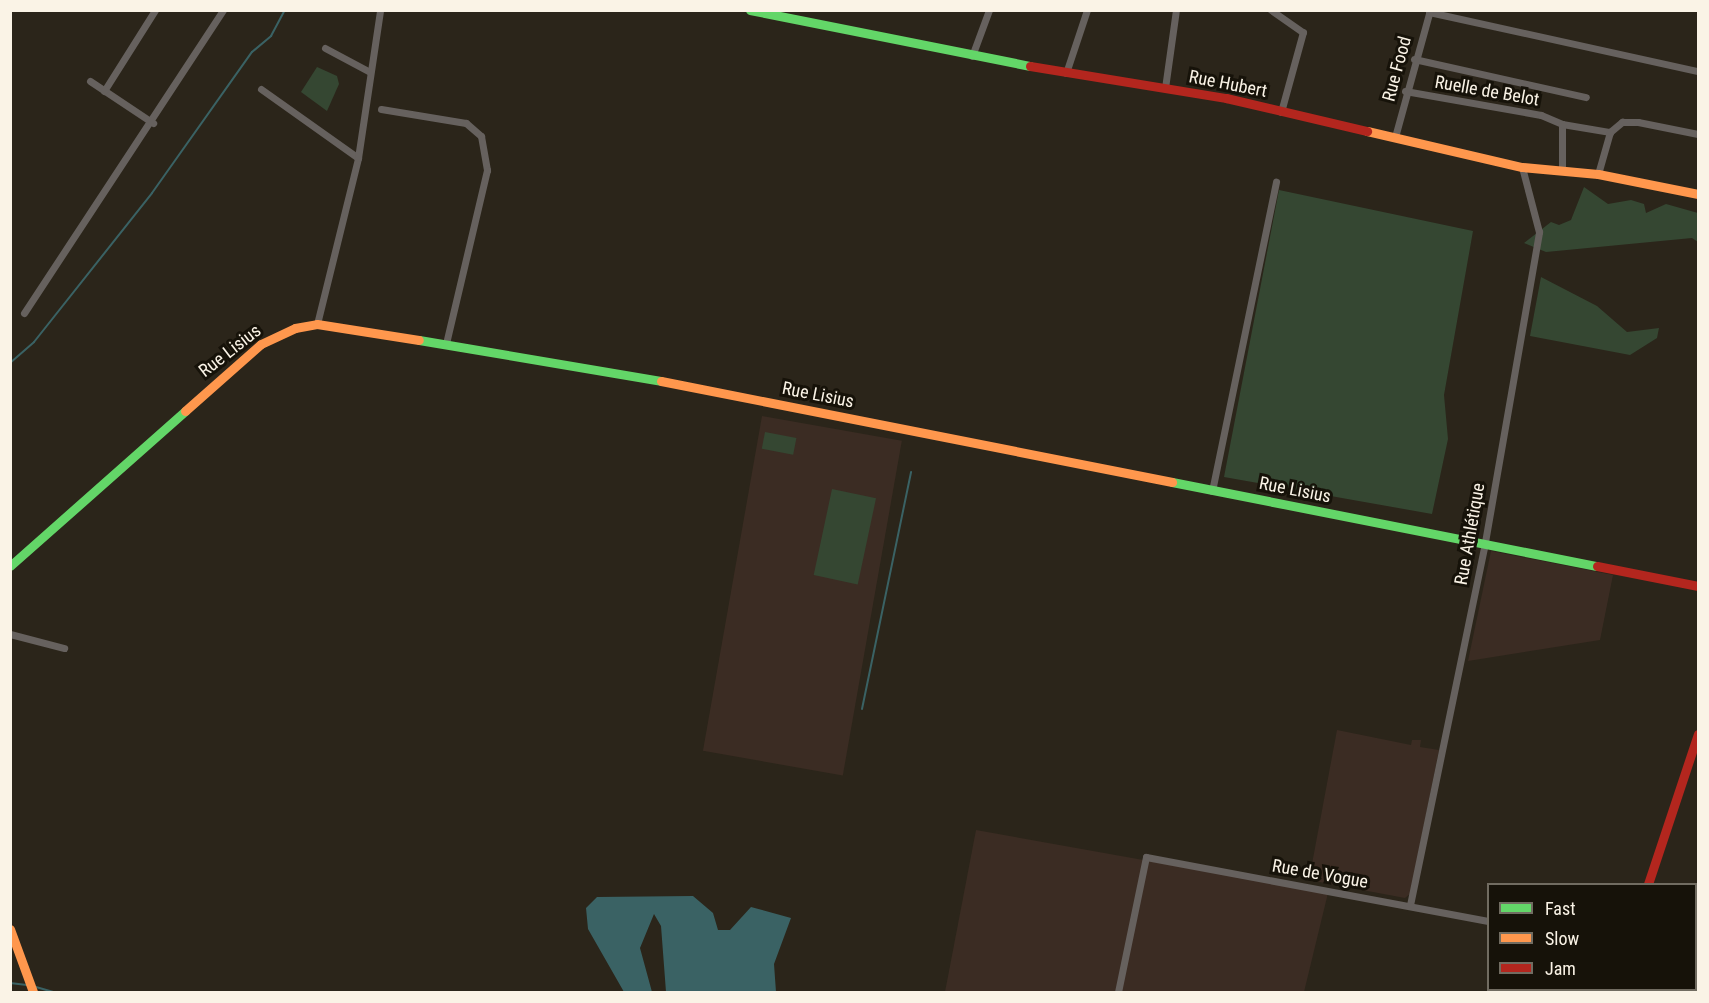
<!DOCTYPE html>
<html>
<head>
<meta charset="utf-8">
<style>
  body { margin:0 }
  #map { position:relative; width:1709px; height:1003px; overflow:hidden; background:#2b251a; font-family:"Roboto Condensed",sans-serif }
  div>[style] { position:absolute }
  .industrial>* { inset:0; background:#3b2c23; transform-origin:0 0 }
  .green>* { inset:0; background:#354732; transform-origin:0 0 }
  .water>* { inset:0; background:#3a6264 }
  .stream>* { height:2px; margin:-1px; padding:0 1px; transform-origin:1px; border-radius:1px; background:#3a6264 }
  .street>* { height:7px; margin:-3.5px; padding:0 3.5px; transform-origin:3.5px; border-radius:3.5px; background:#66615e }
  .fast>* { height:9px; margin:-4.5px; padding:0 4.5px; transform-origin:4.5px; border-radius:4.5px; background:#63d668 }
  .slow>* { height:9px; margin:-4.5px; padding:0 4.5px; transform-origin:4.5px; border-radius:4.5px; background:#ff974d }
  .jam>* { height:9px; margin:-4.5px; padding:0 4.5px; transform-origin:4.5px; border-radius:4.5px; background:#b3261e }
  span { translate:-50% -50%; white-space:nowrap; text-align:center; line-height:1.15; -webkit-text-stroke:6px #161209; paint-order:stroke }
  .street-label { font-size:18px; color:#faf3e6 }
  .frame { position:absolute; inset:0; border:12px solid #faf3e6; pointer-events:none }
  .legend { position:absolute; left:1487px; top:883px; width:210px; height:108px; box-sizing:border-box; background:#161209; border:2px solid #716c61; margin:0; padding:8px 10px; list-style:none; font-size:18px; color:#faf3e6 }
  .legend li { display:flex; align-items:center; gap:12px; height:30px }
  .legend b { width:30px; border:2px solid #716c61 }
</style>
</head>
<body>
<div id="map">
  <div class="industrial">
    <i style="left:762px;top:416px;width:142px;height:340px;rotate:10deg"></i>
    <i style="clip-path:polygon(1491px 551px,1613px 575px,1600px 640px,1468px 661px)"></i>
    <i style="clip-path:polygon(1337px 730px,1411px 745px,1412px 740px,1421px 740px,1420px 747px,1439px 750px,1410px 894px,1405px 898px,1309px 880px)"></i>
    <i style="clip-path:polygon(976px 830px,1328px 893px,1304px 992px,945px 992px)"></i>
  </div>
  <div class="green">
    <i style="clip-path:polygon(317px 67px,337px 76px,339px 84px,327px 111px,301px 92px)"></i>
    <i style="clip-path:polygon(1584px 187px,1608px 204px,1631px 200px,1644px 204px,1646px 213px,1666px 204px,1698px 213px,1698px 242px,1692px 238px,1546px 252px,1524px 243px,1551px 222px,1559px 225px,1571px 220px)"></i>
    <i style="clip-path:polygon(1279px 190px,1473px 231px,1444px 395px,1448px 439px,1432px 514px,1224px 477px)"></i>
    <i style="clip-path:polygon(1541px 277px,1597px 306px,1627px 332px,1659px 328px,1657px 338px,1630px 355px,1530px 336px)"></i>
    <i style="left:765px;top:432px;width:32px;height:17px;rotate:11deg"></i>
    <i style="left:832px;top:489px;width:45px;height:88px;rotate:12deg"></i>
  </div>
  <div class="water">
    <i style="clip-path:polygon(693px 896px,713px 913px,718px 930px,730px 930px,751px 907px,791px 918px,774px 964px,776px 992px,666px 992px,661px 926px,654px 914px,640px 948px,652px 992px,624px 992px,588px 929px,586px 908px,597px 897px)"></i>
  </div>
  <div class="stream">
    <i style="left:10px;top:363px;width:32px;rotate:-41deg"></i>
    <i style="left:34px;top:342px;width:190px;rotate:-51.6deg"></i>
    <i style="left:152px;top:193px;width:173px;rotate:-54.7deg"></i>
    <i style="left:252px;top:52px;width:25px;rotate:-40deg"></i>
    <i style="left:271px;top:36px;width:30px;rotate:-62deg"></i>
    <i style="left:862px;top:709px;width:242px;rotate:-78.3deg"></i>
    <i style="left:10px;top:983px;width:17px;rotate:7deg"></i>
    <i style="left:36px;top:987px;width:18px;rotate:16deg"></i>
  </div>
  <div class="street">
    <i style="left:1271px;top:10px;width:39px;rotate:35deg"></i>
    <i style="left:1303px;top:32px;width:83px;rotate:105.4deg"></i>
    <i style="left:1429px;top:12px;width:275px;rotate:12.4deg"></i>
    <i style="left:325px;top:48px;width:51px;rotate:28.1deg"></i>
    <i style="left:972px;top:56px;width:49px;rotate:-69.7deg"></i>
    <i style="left:1414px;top:59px;width:176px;rotate:12.5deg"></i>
    <i style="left:1066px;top:73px;width:66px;rotate:-71.6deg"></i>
    <i style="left:90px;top:81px;width:76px;rotate:33.7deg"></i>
    <i style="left:1165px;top:88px;width:79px;rotate:-82deg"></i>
    <i style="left:261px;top:89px;width:119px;rotate:35.4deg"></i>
    <i style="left:104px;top:91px;width:96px;rotate:-57.8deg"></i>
    <i style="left:1405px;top:91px;width:138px;rotate:10deg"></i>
    <i style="left:1541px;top:115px;width:23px;rotate:23deg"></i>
    <i style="left:1562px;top:124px;width:45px;rotate:90deg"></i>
    <i style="left:381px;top:109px;width:86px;rotate:9.4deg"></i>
    <i style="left:466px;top:123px;width:20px;rotate:41deg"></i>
    <i style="left:481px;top:136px;width:35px;rotate:80deg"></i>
    <i style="left:487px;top:170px;width:179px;rotate:103.3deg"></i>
    <i style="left:1562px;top:124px;width:49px;rotate:9.5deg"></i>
    <i style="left:1610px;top:132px;width:16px;rotate:-40deg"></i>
    <i style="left:1622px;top:122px;width:16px"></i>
    <i style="left:1638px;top:122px;width:61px;rotate:11.3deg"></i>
    <i style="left:1395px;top:137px;width:132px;rotate:-74.6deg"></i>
    <i style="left:1598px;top:174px;width:44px;rotate:-74.1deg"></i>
    <i style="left:24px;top:313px;width:363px;rotate:-56.7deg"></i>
    <i style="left:317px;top:324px;width:171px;rotate:-76.1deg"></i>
    <i style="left:358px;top:158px;width:150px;rotate:-81.5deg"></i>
    <i style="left:1212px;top:491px;width:316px;rotate:-78.3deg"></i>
    <i style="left:10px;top:634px;width:56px;rotate:14.5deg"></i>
    <i style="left:1410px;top:905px;width:371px;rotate:-78.3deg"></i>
    <i style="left:1485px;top:542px;width:315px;rotate:-80.1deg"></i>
    <i style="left:1539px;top:232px;width:67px;rotate:-104.7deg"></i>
    <i style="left:1118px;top:992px;width:138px;rotate:-78.3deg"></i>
    <i style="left:1146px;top:857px;width:348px;rotate:10.6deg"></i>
  </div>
  <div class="fast">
    <i style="left:750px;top:10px;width:286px;rotate:11.3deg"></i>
    <i style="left:419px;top:340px;width:245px;rotate:9.6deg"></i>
    <i style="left:1172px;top:482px;width:433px;rotate:11.2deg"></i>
    <i style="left:10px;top:566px;width:234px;rotate:-41.5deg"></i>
  </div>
  <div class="slow">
    <i style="left:1367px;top:131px;width:159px;rotate:13.1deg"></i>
    <i style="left:1522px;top:167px;width:76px;rotate:5.3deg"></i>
    <i style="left:1598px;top:174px;width:102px;rotate:11.3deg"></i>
    <i style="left:661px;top:381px;width:521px;rotate:11.18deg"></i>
    <i style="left:185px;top:411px;width:101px;rotate:-41.4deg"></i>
    <i style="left:261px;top:344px;width:38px;rotate:-25deg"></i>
    <i style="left:295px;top:328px;width:22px;rotate:-10deg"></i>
    <i style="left:317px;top:324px;width:103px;rotate:8.9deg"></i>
    <i style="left:10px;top:929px;width:67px;rotate:69.9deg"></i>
    <i style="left:1613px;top:992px;width:2px;rotate:-63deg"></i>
  </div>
  <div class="jam">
    <i style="left:1030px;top:66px;width:199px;rotate:9.3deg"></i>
    <i style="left:1226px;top:98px;width:145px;rotate:13.2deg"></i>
    <i style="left:1597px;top:566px;width:103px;rotate:11.2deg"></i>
    <i style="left:1648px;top:884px;width:158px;rotate:-71.6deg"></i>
  </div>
  <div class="street-label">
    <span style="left:1397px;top:69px;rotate:-75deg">Rue Food</span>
    <span style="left:1228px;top:84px;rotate:11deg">Rue Hubert</span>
    <span style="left:1487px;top:91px;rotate:10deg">Ruelle de Belot</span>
    <span style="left:230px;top:351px;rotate:-38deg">Rue Lisius</span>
    <span style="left:818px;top:395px;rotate:11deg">Rue Lisius</span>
    <span style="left:1295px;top:490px;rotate:11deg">Rue Lisius</span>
    <span style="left:1470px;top:534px;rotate:-80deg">Rue Athlétique</span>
    <span style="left:1320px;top:874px;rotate:10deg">Rue de Vogue</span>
  </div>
  <div class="frame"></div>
  <ul class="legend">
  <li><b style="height:8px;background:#63d668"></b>Fast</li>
  <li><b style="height:8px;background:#ff974d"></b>Slow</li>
  <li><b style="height:8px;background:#b3261e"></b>Jam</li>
  </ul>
</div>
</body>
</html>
